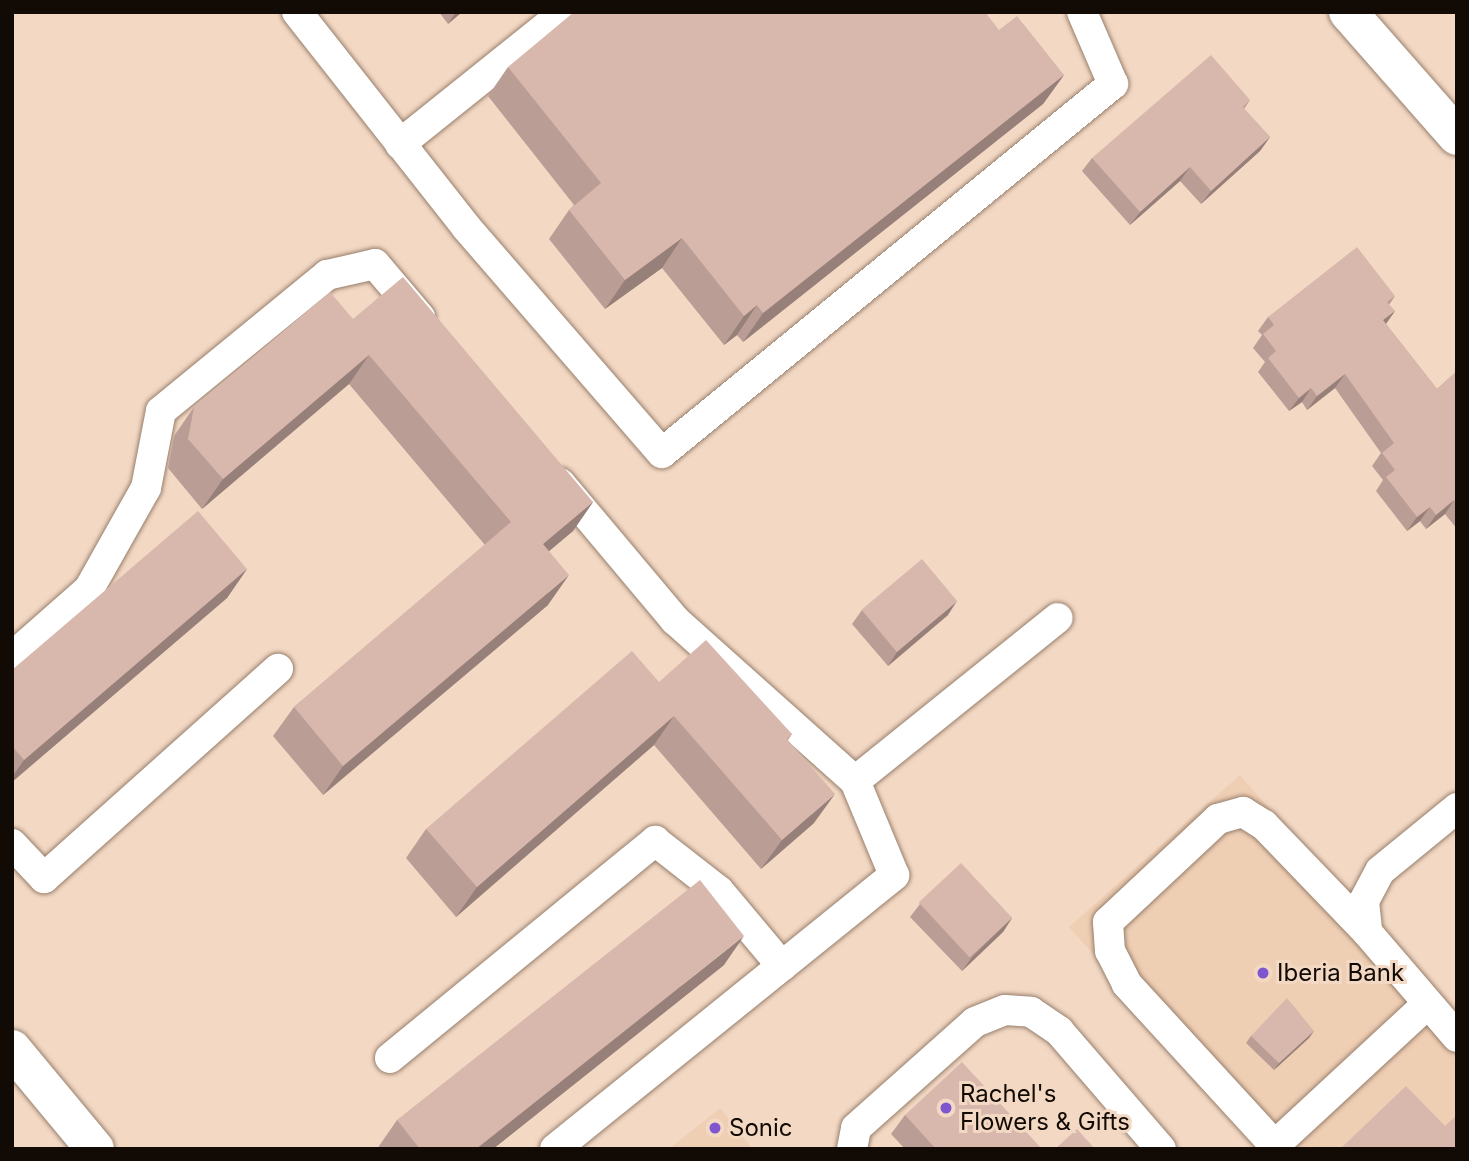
<!DOCTYPE html>
<html>
<head>
<meta charset="utf-8">
<style>
  body { margin:0 }
  #map { position:relative; width:1469px; height:1161px; overflow:hidden; background:#f3d9c4; font-family:Inter,sans-serif }
  div>[style] { position:absolute }
  .built>* { inset:0; background:#efcfb4 }
  .roads { filter:drop-shadow(0 0 2px #977f6c) drop-shadow(0 0 2px #977f6c) }
  .service>* { height:30px; margin:-15px; padding:0 15px; transform-origin:15px; border-radius:15px; background:#fff }
  .minor>* { height:38px; margin:-19px; padding:0 19px; transform-origin:19px; border-radius:19px; background:#fff }
  .secondary>* { height:38px; margin:-19px; padding:0 19px; transform-origin:19px; border-radius:19px; background:#fff }
  .wall>* { inset:0; background:#ba9d95 }
  .shaded-wall>* { inset:0; background:#978079 }
  .building>* { inset:0; background:#d8b7ad; transform-origin:0 0 }
  .dots>* { width:19px; height:19px; translate:-50% -50%; box-sizing:border-box; border:4px solid #f3d9c4; border-radius:50% }
  span { translate:-50% -50%; white-space:nowrap; text-align:center; line-height:1.15; -webkit-text-stroke:6px #f3d9c4; paint-order:stroke }
  .poi-label { font-size:24px; color:#120a04 }
  .left { translate:0 -50%; text-align:left }
  .frame { position:absolute; inset:0; border:14px solid #120a04; pointer-events:none }
</style>
</head>
<body>
<div id="map">
  <div class="built">
    <i style="clip-path:polygon(1240px 775px,1457px 1020px,1457px 1149px,1266px 1149px,1069px 927px)"></i>
    <i style="clip-path:polygon(720px 1108px,753px 1149px,669px 1149px)"></i>
  </div>
  <div class="roads">
    <div class="service">
      <i style="left:297px;top:12px;width:273px;rotate:51.8deg"></i>
      <i style="left:466px;top:227px;width:299px;rotate:49.1deg"></i>
      <i style="left:662px;top:453px;width:583px;rotate:-39.29deg"></i>
      <i style="left:1113px;top:84px;width:78px;rotate:-113.3deg"></i>
      <i style="left:400px;top:144px;width:211px;rotate:-38.7deg"></i>
      <i style="left:12px;top:657px;width:103px;rotate:-41.4deg"></i>
      <i style="left:89px;top:589px;width:116px;rotate:-60.6deg"></i>
      <i style="left:146px;top:488px;width:78px;rotate:-79deg"></i>
      <i style="left:161px;top:411px;width:215px;rotate:-39.3deg"></i>
      <i style="left:327px;top:275px;width:49px;rotate:-12.9deg"></i>
      <i style="left:375px;top:264px;width:70px;rotate:49.7deg"></i>
      <i style="left:855px;top:781px;width:260px;rotate:-38.8deg"></i>
      <i style="left:1457px;top:808px;width:99px;rotate:140.7deg"></i>
      <i style="left:1380px;top:871px;width:34px;rotate:118deg"></i>
      <i style="left:1364px;top:901px;width:31px;rotate:84deg"></i>
      <i style="left:1367px;top:932px;width:138px;rotate:49.4deg"></i>
      <i style="left:12px;top:844px;width:47px;rotate:46.7deg"></i>
      <i style="left:44px;top:878px;width:314px;rotate:-41.8deg"></i>
      <i style="left:390px;top:1058px;width:343px;rotate:-39.3deg"></i>
      <i style="left:655px;top:841px;width:81px;rotate:38deg"></i>
      <i style="left:719px;top:891px;width:98px;rotate:50deg"></i>
      <i style="left:1275px;top:1145px;width:207px;rotate:-42.8deg"></i>
      <i style="left:555px;top:1149px;width:436px;rotate:-38.9deg"></i>
      <i style="left:894px;top:875px;width:102px;rotate:-112.5deg"></i>
      <i style="left:855px;top:781px;width:241px;rotate:-138.2deg"></i>
      <i style="left:675px;top:620px;width:179px;rotate:-130deg"></i>
      <i style="left:852px;top:1149px;width:21px;rotate:-79deg"></i>
      <i style="left:856px;top:1128px;width:159px;rotate:-41.7deg"></i>
      <i style="left:975px;top:1022px;width:32px;rotate:-22deg"></i>
      <i style="left:1005px;top:1010px;width:26px;rotate:4deg"></i>
      <i style="left:1031px;top:1012px;width:34px;rotate:34deg"></i>
      <i style="left:1059px;top:1031px;width:156px;rotate:49.2deg"></i>
      <i style="left:1278px;top:1149px;width:224px;rotate:-132.5deg"></i>
      <i style="left:1127px;top:984px;width:37px;rotate:-117deg"></i>
      <i style="left:1110px;top:951px;width:29px;rotate:-94deg"></i>
      <i style="left:1108px;top:922px;width:151px;rotate:-43.1deg"></i>
      <i style="left:1218px;top:819px;width:26px;rotate:-16deg"></i>
      <i style="left:1243px;top:812px;width:25px;rotate:32deg"></i>
      <i style="left:1264px;top:825px;width:149px;rotate:46.1deg"></i>
    </div>
    <div class="minor">
      <i style="left:1348px;top:12px;width:165px;rotate:48.7deg"></i>
    </div>
    <div class="secondary">
      <i style="left:12px;top:1049px;width:130px;rotate:50.3deg"></i>
    </div>
  </div>
  <div class="wall">
    <i style="clip-path:polygon(439px 12px,462px 12px,448px 24px)"></i>
    <i style="clip-path:polygon(999px 30px,1064px 75px,1043px 104px,743px 342px,737px 335px,724px 345px,662px 268px,605px 309px,549px 239px,569px 210px,574px 205px,488px 96px,508px 67px)"></i>
    <i style="clip-path:polygon(1250px 100px,1244px 109px,1270px 137px,1260px 151px,1201px 204px,1180px 181px,1130px 225px,1082px 171px,1092px 158px)"></i>
    <i style="clip-path:polygon(1395px 296px,1389px 305px,1395px 311px,1386px 324px,1437px 389px,1457px 371px,1457px 529px,1445px 514px,1426px 529px,1420px 521px,1407px 531px,1376px 491px,1383px 480px,1372px 466px,1381px 453px,1335px 388px,1307px 410px,1302px 402px,1289px 411px,1258px 372px,1265px 362px,1253px 348px,1262px 335px,1258px 331px,1268px 317px)"></i>
    <i style="clip-path:polygon(353px 319px,593px 502px,573px 531px,549px 551px,548px 605px,323px 795px,273px 736px,294px 707px,485px 545px,349px 384px,202px 509px,168px 468px,174px 436px,194px 407px)"></i>
    <i style="clip-path:polygon(247px 569px,227px 598px,12px 782px,12px 670px)"></i>
    <i style="clip-path:polygon(862px 610px,948px 615px,888px 666px,852px 624px)"></i>
    <i style="clip-path:polygon(659px 682px,792px 734px,788px 740px,814px 823px,761px 869px,654px 745px,456px 917px,406px 858px,426px 829px)"></i>
    <i style="clip-path:polygon(920px 904px,1012px 918px,1003px 932px,962px 971px,910px 917px)"></i>
    <i style="clip-path:polygon(724px 965px,493px 1149px,377px 1149px,397px 1120px)"></i>
    <i style="clip-path:polygon(1314px 1031px,1309px 1038px,1274px 1070px,1246px 1043px,1251px 1036px)"></i>
    <i style="clip-path:polygon(905px 1115px,1042px 1149px,905px 1149px,891px 1134px)"></i>
  </div>
  <div class="shaded-wall">
    <i style="clip-path:polygon(456px 12px,462px 12px,448px 24px)"></i>
    <i style="clip-path:polygon(1064px 75px,1043px 104px,743px 342px,763px 313px)"></i>
    <i style="clip-path:polygon(1270px 137px,1260px 151px,1201px 204px,1211px 191px)"></i>
    <i style="clip-path:polygon(1190px 167px,1180px 181px,1130px 225px,1140px 212px)"></i>
    <i style="clip-path:polygon(682px 238px,662px 268px,605px 309px,625px 280px)"></i>
    <i style="clip-path:polygon(757px 305px,737px 335px,724px 345px,744px 316px)"></i>
    <i style="clip-path:polygon(1395px 311px,1385px 325px,1383px 320px)"></i>
    <i style="clip-path:polygon(369px 355px,349px 384px,202px 509px,223px 479px)"></i>
    <i style="clip-path:polygon(1345px 374px,1335px 388px,1307px 410px,1317px 396px)"></i>
    <i style="clip-path:polygon(1311px 388px,1302px 402px,1289px 411px,1299px 398px)"></i>
    <i style="clip-path:polygon(1454px 500px,1445px 514px,1426px 529px,1436px 515px)"></i>
    <i style="clip-path:polygon(593px 502px,573px 531px,522px 574px,543px 544px)"></i>
    <i style="clip-path:polygon(1430px 507px,1420px 521px,1407px 531px,1417px 517px)"></i>
    <i style="clip-path:polygon(247px 569px,227px 598px,12px 782px,12px 777px,24px 760px)"></i>
    <i style="clip-path:polygon(569px 575px,548px 605px,323px 795px,343px 766px)"></i>
    <i style="clip-path:polygon(957px 601px,948px 615px,888px 666px,897px 652px)"></i>
    <i style="clip-path:polygon(674px 716px,654px 745px,456px 917px,477px 887px)"></i>
    <i style="clip-path:polygon(835px 794px,814px 823px,761px 869px,782px 840px)"></i>
    <i style="clip-path:polygon(1012px 918px,1003px 932px,962px 971px,972px 957px)"></i>
    <i style="clip-path:polygon(744px 936px,724px 965px,493px 1149px,476px 1149px)"></i>
    <i style="clip-path:polygon(1314px 1031px,1309px 1038px,1274px 1070px,1279px 1063px)"></i>
  </div>
  <div class="building">
    <i style="clip-path:polygon(574px 12px,985px 12px,999px 30px,1017px 16px,1064px 75px,763px 313px,757px 305px,744px 316px,682px 238px,625px 280px,569px 210px,601px 183px,508px 67px)"></i>
    <i style="clip-path:polygon(1211px 55px,1250px 100px,1243px 107px,1270px 137px,1211px 191px,1190px 167px,1140px 212px,1092px 158px)"></i>
    <i style="clip-path:polygon(1357px 247px,1395px 296px,1387px 302px,1395px 311px,1383px 320px,1437px 389px,1457px 371px,1457px 503px,1454px 500px,1436px 515px,1430px 507px,1417px 517px,1386px 477px,1395px 470px,1382px 453px,1394px 443px,1345px 374px,1317px 396px,1311px 388px,1299px 398px,1268px 358px,1276px 351px,1263px 334px,1274px 325px,1268px 317px)"></i>
    <i style="clip-path:polygon(403px 277px,593px 502px,543px 544px,569px 575px,343px 766px,294px 707px,511px 522px,369px 355px,223px 479px,188px 439px,194px 407px,330px 292px,353px 319px)"></i>
    <i style="clip-path:polygon(198px 511px,247px 569px,24px 760px,12px 746px,12px 670px)"></i>
    <i style="left:922px;top:559px;width:55px;height:79px;rotate:50deg"></i>
    <i style="clip-path:polygon(706px 640px,792px 734px,787px 739px,835px 794px,782px 840px,674px 716px,477px 887px,426px 829px,632px 651px,659px 682px)"></i>
    <i style="left:961px;top:863px;width:75px;height:58px;rotate:47deg"></i>
    <i style="clip-path:polygon(700px 880px,744px 936px,476px 1149px,420px 1149px,397px 1120px)"></i>
    <i style="clip-path:polygon(1287px 998px,1314px 1031px,1279px 1063px,1251px 1036px)"></i>
    <i style="clip-path:polygon(962px 1062px,1042px 1149px,936px 1149px,905px 1115px)"></i>
    <i style="clip-path:polygon(1406px 1086px,1445px 1126px,1457px 1115px,1457px 1149px,1340px 1149px)"></i>
    <i style="clip-path:polygon(1077px 1129px,1095px 1149px,1055px 1149px)"></i>
  </div>
  <div class="dots">
    <i style="left:1263px;top:973px;background:#8056cf"></i>
    <i style="left:946px;top:1108px;background:#8056cf"></i>
    <i style="left:715px;top:1128px;background:#8056cf"></i>
  </div>
  <div class="poi-label">
    <span class="left" style="left:1277px;top:973px">Iberia Bank</span>
    <span class="left" style="left:960px;top:1108px">Rachel's<br>Flowers &amp; Gifts</span>
    <span class="left" style="left:729px;top:1128px">Sonic</span>
  </div>
  <div class="frame"></div>
</div>
</body>
</html>
